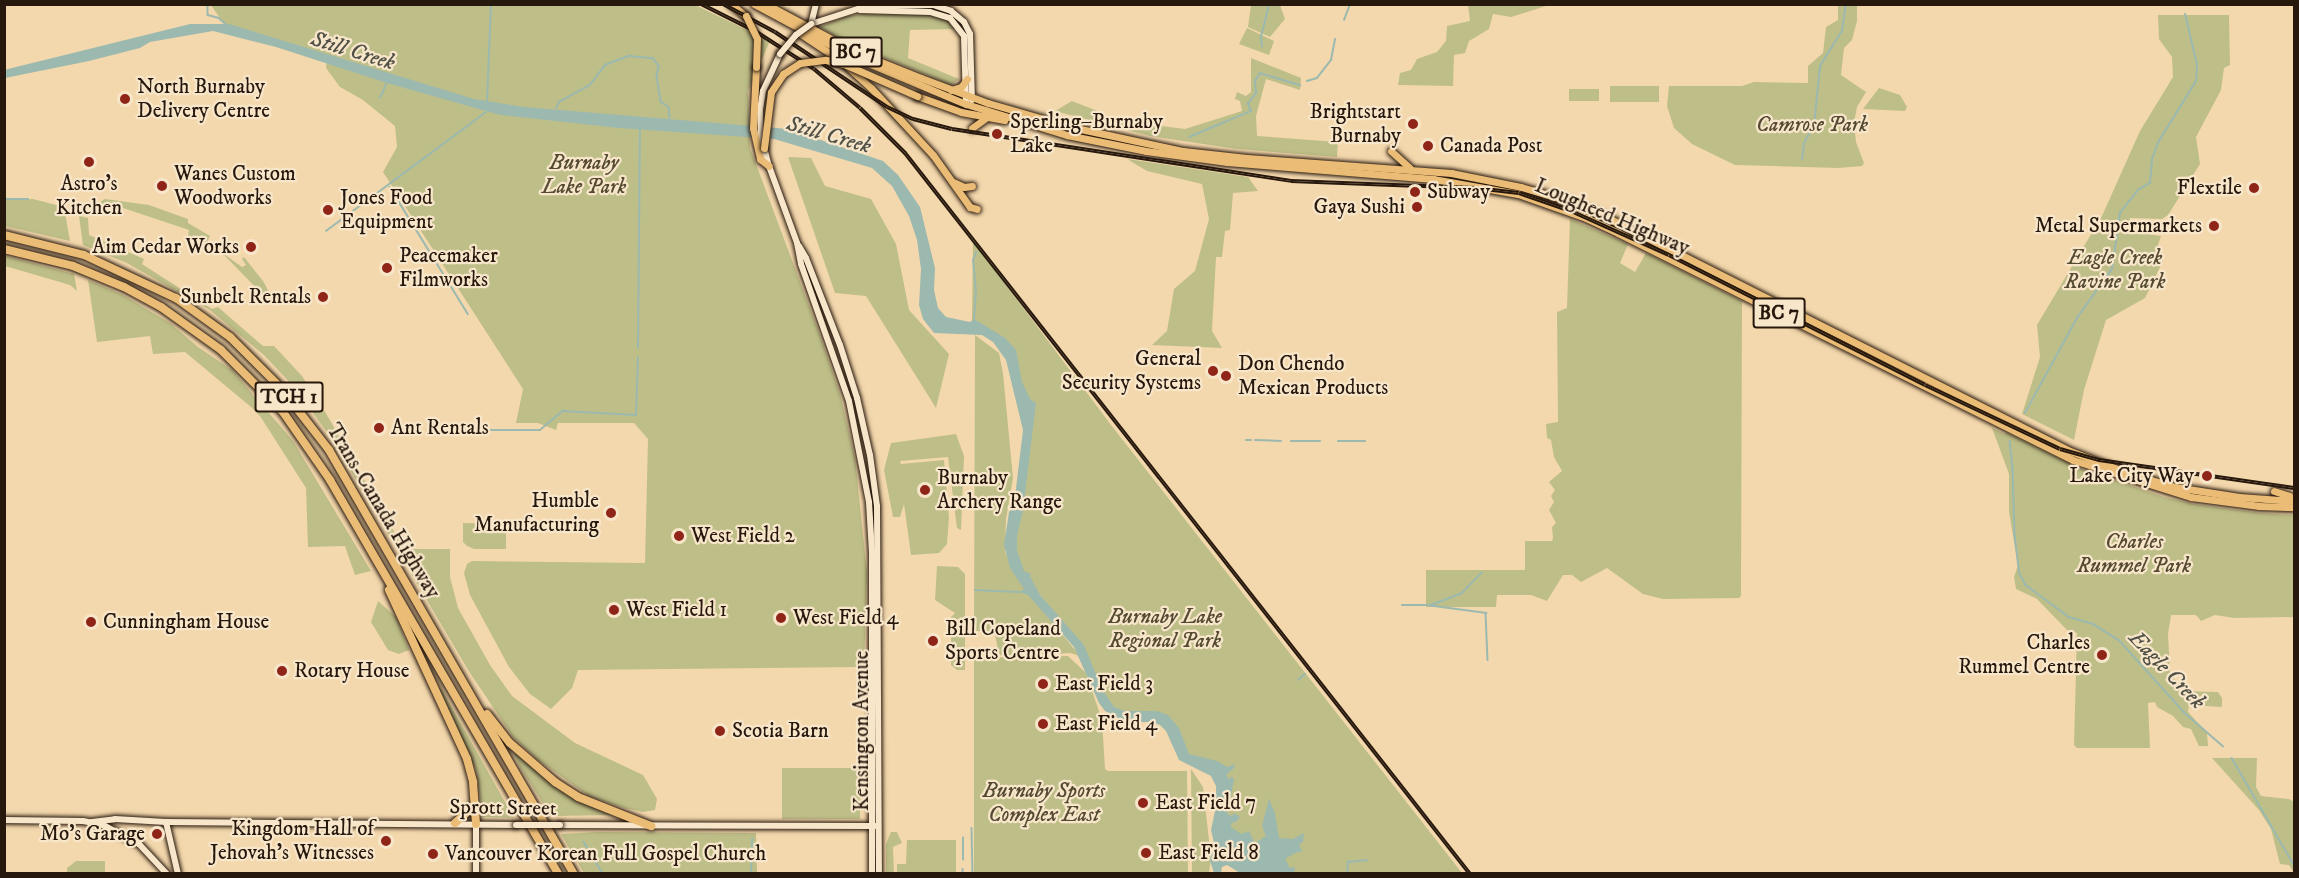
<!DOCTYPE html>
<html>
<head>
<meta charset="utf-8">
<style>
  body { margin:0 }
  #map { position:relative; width:2299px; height:878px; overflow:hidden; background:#f4d8ad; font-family:"IM FELL DW Pica",serif }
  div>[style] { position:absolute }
  .green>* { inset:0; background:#bebe88; transform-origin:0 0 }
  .water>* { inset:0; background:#9cb9af }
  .stream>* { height:1.5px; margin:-0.75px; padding:0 0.75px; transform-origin:0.75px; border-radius:0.75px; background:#9cb9af }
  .roads { filter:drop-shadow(0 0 2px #27180d) drop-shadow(0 0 2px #27180d) }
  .secondary>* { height:6px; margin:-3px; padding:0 3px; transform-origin:3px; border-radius:3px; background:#f8e6ca }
  .primary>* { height:7px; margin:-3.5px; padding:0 3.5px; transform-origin:3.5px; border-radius:3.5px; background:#eabc76 }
  .highway>* { height:8px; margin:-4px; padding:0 4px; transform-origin:4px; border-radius:4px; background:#eabc76 }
  .rail>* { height:4px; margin-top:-2px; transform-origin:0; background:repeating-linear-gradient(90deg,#f8e6ca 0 4.5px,#27180d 0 9px); box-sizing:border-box; border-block:2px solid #27180d }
  .bridges { filter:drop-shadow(0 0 2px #27180d) drop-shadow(0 0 2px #27180d) }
  .secondary-bridge>* { height:6px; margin:-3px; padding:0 3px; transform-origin:3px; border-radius:3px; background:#f8e6ca }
  .primary-bridge>* { height:7px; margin:-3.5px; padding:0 3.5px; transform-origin:3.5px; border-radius:3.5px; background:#eabc76 }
  .dots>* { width:16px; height:16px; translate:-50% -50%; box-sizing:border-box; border:3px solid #f8e6ca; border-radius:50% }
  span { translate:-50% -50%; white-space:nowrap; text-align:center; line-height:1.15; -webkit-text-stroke:4.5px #f8e6ca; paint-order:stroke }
  .shield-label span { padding:2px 4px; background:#f8e6ca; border:2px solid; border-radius:4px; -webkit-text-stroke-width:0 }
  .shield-label { font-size:20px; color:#27180d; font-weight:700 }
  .poi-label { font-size:21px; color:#27180d }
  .left { translate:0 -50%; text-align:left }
  .right { translate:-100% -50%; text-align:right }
  .park-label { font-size:21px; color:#544a32; font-style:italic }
  .street-label { font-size:21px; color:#27180d }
  .water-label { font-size:22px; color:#505046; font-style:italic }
  .frame { position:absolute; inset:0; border:6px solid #27180d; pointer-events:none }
</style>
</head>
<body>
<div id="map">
  <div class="green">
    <i style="clip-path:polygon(211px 5px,695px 5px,770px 41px,748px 91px,750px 148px,821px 338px,840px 394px,855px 458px,867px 573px,864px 667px,578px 670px,572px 688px,551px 709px,530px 694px,509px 667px,470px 595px,464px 573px,467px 564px,472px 561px,645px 563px,648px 439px,634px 423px,558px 423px,556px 430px,538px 423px,516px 423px,523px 389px,383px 172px,397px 147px,395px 126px,363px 100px,340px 87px,326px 68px,327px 57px,226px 27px)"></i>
    <i style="clip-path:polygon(1251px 5px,1280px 5px,1285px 19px,1270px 37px,1248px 27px)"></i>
    <i style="clip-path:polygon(1468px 5px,1549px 5px,1511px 17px,1493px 14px,1489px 29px,1469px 41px,1465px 53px,1454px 55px,1453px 86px,1398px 85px,1400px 73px,1411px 70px,1417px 59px,1437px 52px,1446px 41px,1447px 26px,1470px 21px)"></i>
    <i style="clip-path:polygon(1838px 5px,1857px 5px,1857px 21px,1852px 40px,1844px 48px,1841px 75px,1866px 92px,1857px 107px,1854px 123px,1856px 142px,1864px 163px,1862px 166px,1839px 168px,1735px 165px,1692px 144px,1674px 128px,1667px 106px,1669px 86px,1742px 86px,1754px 82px,1808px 83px,1808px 66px,1823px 53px,1826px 27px,1838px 20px)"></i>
    <i style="clip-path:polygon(863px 14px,933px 15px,945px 19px,956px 29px,910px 30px,908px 58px,959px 79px,951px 85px,856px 46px,819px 27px,847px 16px)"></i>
    <i style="clip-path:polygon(2158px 15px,2229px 15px,2230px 65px,2224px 68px,2221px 90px,2196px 137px,2200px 164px,2168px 215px,2162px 219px,2130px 218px,2126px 231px,2161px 236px,2158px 245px,2163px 261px,2145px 298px,2106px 320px,2084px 390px,2074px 440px,2022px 414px,2040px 357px,2037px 325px,2102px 216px,2140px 131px,2173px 77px,2172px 57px,2159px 39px)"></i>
    <i style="clip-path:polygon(1247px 28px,1274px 41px,1269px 55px,1239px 44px)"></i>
    <i style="clip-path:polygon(1251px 58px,1301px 78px,1300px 90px,1266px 79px,1256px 116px,1257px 136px,1338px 142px,1337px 157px,1237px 149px,1150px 136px,1055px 111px,1072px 101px,1105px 114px,1106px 119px,1185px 129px,1242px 111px,1240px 101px,1235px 99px,1237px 92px,1246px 96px,1251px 92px)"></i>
    <i style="left:1610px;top:86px;width:49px;height:16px"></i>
    <i style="clip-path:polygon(1879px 88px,1900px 95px,1907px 107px,1905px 111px,1863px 109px)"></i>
    <i style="left:1569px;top:89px;width:30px;height:12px"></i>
    <i style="clip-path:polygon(788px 157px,811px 158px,825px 186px,871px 199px,896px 244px,909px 310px,949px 354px,936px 408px,866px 296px,835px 293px)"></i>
    <i style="clip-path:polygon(1127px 159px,1248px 177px,1258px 191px,1233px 193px,1230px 230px,1225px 231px,1222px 257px,1216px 257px,1212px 331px,1222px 348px,1152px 345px,1167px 331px,1174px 289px,1195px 271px,1209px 219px,1202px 184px,1147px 171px)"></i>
    <i style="clip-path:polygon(33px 199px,64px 207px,70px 241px,5px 226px,5px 200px)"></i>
    <i style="clip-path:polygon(105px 199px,149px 205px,188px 219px,188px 223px,210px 236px,207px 242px,242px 267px,246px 265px,242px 259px,244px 257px,263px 281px,274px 301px,269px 301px,225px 256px,187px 243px,189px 230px,123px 208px,102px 204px,92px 207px)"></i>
    <i style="clip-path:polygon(79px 216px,88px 218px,89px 235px,144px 259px,142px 264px,212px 309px,218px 307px,263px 346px,274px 346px,302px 376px,327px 415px,404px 549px,450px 549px,450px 577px,458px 608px,490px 665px,512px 696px,575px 743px,643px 775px,657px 799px,655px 810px,643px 812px,624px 808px,589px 796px,537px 759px,513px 737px,470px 673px,330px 436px,293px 386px,265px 356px,210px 310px,127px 263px,83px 245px)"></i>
    <i style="clip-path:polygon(1570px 219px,1628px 244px,1620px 263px,1635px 272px,1646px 253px,1742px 301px,1741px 596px,1739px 598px,1663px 599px,1643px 594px,1607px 568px,1581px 582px,1572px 575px,1563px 575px,1547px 601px,1531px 595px,1497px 595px,1496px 607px,1426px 607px,1426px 570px,1525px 570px,1525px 541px,1552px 541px,1553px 538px,1552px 527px,1556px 523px,1549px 510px,1554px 502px,1551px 496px,1555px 490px,1549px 482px,1562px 471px,1554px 457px,1551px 440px,1547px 438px,1546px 424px,1558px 422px,1557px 312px,1567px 308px)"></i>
    <i style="clip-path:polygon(973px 241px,1111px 425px,1462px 873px,1255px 873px,1228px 832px,1224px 771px,1189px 756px,1173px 726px,1111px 707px,1081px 643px,1047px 605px,1016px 561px,1015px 529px,1033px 414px,1009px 346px,972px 321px)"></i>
    <i style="clip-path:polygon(5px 256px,74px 274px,77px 291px,70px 285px,5px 266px)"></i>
    <i style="clip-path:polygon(88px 280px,123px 295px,170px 323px,198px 347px,232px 370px,293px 441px,371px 571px,355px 575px,345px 546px,308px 547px,306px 488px,260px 416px,251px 407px,185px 352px,153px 354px,150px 336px,97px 342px)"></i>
    <i style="clip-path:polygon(975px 335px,999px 353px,1003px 373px,1013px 478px,1006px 519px,1005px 552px,1021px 584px,1080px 656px,1070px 653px,1006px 657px,999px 654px,995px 635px,986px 631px,974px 631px)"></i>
    <i style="clip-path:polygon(1992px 428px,2005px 434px,2005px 432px,2079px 468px,2164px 497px,2193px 504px,2260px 513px,2294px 515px,2294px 617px,2234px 618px,2215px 615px,2201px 621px,2196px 615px,2171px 615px,2168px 634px,2170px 672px,2182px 691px,2218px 692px,2222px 698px,2222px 707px,2189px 705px,2188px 712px,2207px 733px,2208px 746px,2199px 746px,2191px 729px,2183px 727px,2173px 716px,2157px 707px,2155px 702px,2148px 703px,2150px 748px,2077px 748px,2074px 745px,2077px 633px,2067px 630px,2037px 599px,2016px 589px,2014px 577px,2018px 565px,2009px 512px,2009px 474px)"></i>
    <i style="clip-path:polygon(956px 434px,964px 456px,961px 530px,957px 528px,948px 457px,900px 461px,901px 464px,944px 460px,949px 517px,947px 544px,939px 553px,911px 555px,904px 504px,900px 517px,893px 517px,884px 470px,891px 443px)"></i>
    <i style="clip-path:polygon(463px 523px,506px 524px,506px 549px,474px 549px,467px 546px,463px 542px)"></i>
    <i style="clip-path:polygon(937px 566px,958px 567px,965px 574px,965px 670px,957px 670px,951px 665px,951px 617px,955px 613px,935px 600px)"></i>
    <i style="clip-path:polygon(378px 601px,396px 617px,409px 650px,399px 654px,388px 650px,371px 622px)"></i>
    <i style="clip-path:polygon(1068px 656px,1086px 673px,1102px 720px,1105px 769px,1108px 771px,1187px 771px,1188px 873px,974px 873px,974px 658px)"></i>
    <i style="clip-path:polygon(435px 686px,442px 690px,514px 818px,483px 817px,476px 770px)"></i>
    <i style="clip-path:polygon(516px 753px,574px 799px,614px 815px,551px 816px,520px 767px,514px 754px)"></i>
    <i style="clip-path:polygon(2212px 758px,2257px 758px,2256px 787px,2261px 796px,2289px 799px,2294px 802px,2294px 873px,2289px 865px,2280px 864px,2271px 829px,2259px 810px)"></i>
    <i style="left:860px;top:768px;width:51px;height:78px;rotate:90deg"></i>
    <i style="clip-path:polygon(1191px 769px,1203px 787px,1211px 858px,1209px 873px,1192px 873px)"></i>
    <i style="clip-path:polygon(597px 832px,756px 833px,757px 873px,584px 873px,561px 834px)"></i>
    <i style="clip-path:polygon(891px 832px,897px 832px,902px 843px,893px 847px,894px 873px,886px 873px,886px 844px)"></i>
    <i style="clip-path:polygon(907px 840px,956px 840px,956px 873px,897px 873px,897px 864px,906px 864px)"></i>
    <i style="clip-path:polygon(76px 861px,105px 861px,105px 873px,67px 873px,67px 868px)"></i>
  </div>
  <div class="water">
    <i style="clip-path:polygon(190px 24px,229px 24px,474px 99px,524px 107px,788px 129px,883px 161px,898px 175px,920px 207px,935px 268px,934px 290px,938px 308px,946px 317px,970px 322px,974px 319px,1005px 338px,1016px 350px,1022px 382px,1030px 399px,1036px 403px,1023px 510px,1017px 536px,1017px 550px,1024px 571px,1031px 574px,1030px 576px,1040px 595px,1084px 645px,1102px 689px,1114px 707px,1125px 711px,1157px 711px,1168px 715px,1179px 728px,1189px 754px,1217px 761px,1227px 767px,1235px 764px,1233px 769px,1227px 774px,1228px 779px,1232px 777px,1234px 779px,1230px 802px,1232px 804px,1227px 814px,1232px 816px,1234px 813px,1240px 817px,1236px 822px,1231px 823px,1231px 827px,1241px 834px,1249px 831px,1255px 843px,1266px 836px,1262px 826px,1269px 799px,1275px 813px,1279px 838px,1293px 839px,1304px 833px,1303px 842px,1299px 844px,1302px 852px,1297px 852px,1285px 859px,1290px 868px,1295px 867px,1294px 873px,1240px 873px,1227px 865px,1222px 867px,1221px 873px,1214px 873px,1210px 861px,1214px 843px,1211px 830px,1216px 806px,1216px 786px,1211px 776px,1179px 760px,1166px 731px,1160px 725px,1152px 722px,1126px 722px,1105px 711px,1099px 703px,1074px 647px,1028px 595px,1019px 592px,1024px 589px,1010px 568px,1004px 545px,1009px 512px,1014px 505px,1023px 430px,1006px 360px,993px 342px,982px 335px,934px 333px,923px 319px,919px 305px,921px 269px,917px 240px,909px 216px,892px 186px,872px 168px,774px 139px,619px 128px,500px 115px,387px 83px,276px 47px,213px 31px,150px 42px,140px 48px,89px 61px,5px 78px,4px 70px)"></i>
  </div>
  <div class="stream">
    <i style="left:208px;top:4px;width:11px;rotate:90deg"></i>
    <i style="left:208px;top:15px;width:11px;rotate:15deg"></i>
    <i style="left:219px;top:18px;width:9px;rotate:41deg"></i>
    <i style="left:1344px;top:20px;width:17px;rotate:-69deg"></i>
    <i style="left:1262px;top:47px;width:10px;rotate:-96deg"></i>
    <i style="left:1261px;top:37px;width:34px;rotate:-76deg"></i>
    <i style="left:1307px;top:81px;width:10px;rotate:-17deg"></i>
    <i style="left:1317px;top:78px;width:23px;rotate:-52deg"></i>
    <i style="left:1331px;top:60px;width:21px;rotate:-79deg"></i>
    <i style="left:380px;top:98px;width:17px;rotate:-66deg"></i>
    <i style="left:487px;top:102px;width:98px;rotate:-87.7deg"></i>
    <i style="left:556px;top:108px;width:7px;rotate:-63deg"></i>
    <i style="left:559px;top:102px;width:35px;rotate:-29deg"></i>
    <i style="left:590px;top:85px;width:25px;rotate:-53deg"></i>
    <i style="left:605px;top:65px;width:26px;rotate:-21deg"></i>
    <i style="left:629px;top:56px;width:24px;rotate:5deg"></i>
    <i style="left:653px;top:58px;width:10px;rotate:53deg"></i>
    <i style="left:659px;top:66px;width:10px;rotate:101deg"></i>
    <i style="left:657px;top:76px;width:26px;rotate:81deg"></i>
    <i style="left:661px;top:102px;width:9px;rotate:32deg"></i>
    <i style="left:669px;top:107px;width:11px;rotate:85deg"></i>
    <i style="left:1189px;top:137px;width:67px;rotate:-22.8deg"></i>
    <i style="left:1251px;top:111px;width:8px;rotate:-113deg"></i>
    <i style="left:1248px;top:104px;width:14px;rotate:-54deg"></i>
    <i style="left:1256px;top:93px;width:12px;rotate:-95deg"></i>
    <i style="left:1255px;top:81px;width:9px;rotate:-58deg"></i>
    <i style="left:1260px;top:73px;width:42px;rotate:16.7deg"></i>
    <i style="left:1802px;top:160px;width:17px;rotate:-83deg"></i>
    <i style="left:1804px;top:143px;width:20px;rotate:-60deg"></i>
    <i style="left:1814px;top:126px;width:60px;rotate:-84.3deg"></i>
    <i style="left:1820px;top:66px;width:41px;rotate:-57.8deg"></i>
    <i style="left:1842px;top:31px;width:27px;rotate:-82deg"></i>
    <i style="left:390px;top:187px;width:149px;rotate:58.4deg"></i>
    <i style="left:4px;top:199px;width:24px"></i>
    <i style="left:326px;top:231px;width:199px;rotate:-36.6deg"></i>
    <i style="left:974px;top:319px;width:26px;rotate:-86deg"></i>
    <i style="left:976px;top:293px;width:33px;rotate:-95deg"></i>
    <i style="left:973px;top:260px;width:8px;rotate:-67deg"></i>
    <i style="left:638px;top:348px;width:218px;rotate:-89.5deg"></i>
    <i style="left:2025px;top:413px;width:108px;rotate:-61.3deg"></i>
    <i style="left:2077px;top:318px;width:60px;rotate:-54.5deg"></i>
    <i style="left:2112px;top:269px;width:57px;rotate:-81.9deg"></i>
    <i style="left:2120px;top:213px;width:29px;rotate:-52deg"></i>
    <i style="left:2138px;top:190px;width:14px;rotate:-30deg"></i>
    <i style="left:2150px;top:183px;width:24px;rotate:-85deg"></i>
    <i style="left:2152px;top:159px;width:19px;rotate:-69deg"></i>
    <i style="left:2159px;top:141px;width:70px;rotate:-58.3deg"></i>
    <i style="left:2196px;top:81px;width:16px;rotate:-86deg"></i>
    <i style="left:2197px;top:65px;width:52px;rotate:-103.2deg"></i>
    <i style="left:461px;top:430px;width:79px"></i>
    <i style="left:540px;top:430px;width:30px;rotate:-40deg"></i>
    <i style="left:563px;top:411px;width:73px;rotate:3.1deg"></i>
    <i style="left:636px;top:415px;width:57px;rotate:-88deg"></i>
    <i style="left:1246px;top:440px;width:5px"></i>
    <i style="left:1255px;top:440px;width:26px;rotate:2deg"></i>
    <i style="left:1291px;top:441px;width:29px"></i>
    <i style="left:1338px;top:441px;width:27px"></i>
    <i style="left:2010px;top:441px;width:29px;rotate:84deg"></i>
    <i style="left:2013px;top:470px;width:65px;rotate:88.2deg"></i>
    <i style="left:2015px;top:535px;width:39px;rotate:83deg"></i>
    <i style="left:2020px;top:574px;width:13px;rotate:61deg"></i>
    <i style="left:2026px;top:585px;width:54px;rotate:36.7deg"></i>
    <i style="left:2069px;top:617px;width:25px;rotate:16deg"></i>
    <i style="left:2093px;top:624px;width:31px;rotate:32deg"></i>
    <i style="left:2119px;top:640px;width:97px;rotate:47.9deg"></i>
    <i style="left:2184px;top:712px;width:52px;rotate:41.1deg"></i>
    <i style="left:975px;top:590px;width:44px;rotate:2.6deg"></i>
    <i style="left:1402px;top:605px;width:24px"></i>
    <i style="left:1427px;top:605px;width:60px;rotate:7.7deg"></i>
    <i style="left:1486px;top:613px;width:47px;rotate:87.6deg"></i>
    <i style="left:1431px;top:605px;width:33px;rotate:-21deg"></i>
    <i style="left:1462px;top:593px;width:28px;rotate:-46deg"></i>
    <i style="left:1298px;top:680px;width:9px;rotate:-41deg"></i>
    <i style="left:2232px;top:758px;width:124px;rotate:59.9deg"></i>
    <i style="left:972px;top:828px;width:46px;rotate:88.8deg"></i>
    <i style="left:584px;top:842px;width:37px;rotate:59deg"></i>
    <i style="left:963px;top:860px;width:22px;rotate:-90deg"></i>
    <i style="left:963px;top:869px;width:5px;rotate:90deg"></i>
    <i style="left:751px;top:874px;width:35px;rotate:-88deg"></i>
    <i style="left:1347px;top:874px;width:12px;rotate:-85deg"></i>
    <i style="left:1348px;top:862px;width:19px;rotate:-6deg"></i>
  </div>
  <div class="roads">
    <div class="secondary">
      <i style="left:860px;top:10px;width:70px;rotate:1.6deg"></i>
      <i style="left:930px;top:12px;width:21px;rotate:17deg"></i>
      <i style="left:950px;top:18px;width:23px;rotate:52deg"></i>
      <i style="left:964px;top:36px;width:68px;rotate:88.3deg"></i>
      <i style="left:811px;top:24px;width:59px;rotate:-17.8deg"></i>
      <i style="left:867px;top:6px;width:66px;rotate:-0.9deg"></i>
      <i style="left:933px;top:5px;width:19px;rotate:18deg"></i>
      <i style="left:951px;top:11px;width:17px;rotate:40deg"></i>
      <i style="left:964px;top:22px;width:13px;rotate:63deg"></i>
      <i style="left:970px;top:34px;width:66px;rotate:88.3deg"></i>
      <i style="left:811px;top:24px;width:21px;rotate:-76deg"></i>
      <i style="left:780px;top:54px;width:41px;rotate:114.7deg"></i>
      <i style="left:763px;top:91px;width:19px;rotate:99deg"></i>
      <i style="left:760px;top:110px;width:25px;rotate:88deg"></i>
      <i style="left:761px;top:135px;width:32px;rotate:76deg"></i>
      <i style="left:769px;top:166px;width:82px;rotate:70deg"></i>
      <i style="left:797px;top:243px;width:21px;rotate:79deg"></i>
      <i style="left:801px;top:264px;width:145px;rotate:70.7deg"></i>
      <i style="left:849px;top:401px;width:103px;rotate:78.8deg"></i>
      <i style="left:869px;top:502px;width:50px;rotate:86.6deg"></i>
      <i style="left:872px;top:552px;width:322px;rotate:90deg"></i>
      <i style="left:799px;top:246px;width:14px;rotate:60deg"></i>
      <i style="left:806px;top:258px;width:93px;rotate:68.7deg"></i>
      <i style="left:840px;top:345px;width:56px;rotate:72.2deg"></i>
      <i style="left:857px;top:398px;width:58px;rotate:77.2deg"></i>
      <i style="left:870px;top:455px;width:51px;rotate:82.2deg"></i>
      <i style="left:877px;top:506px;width:368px;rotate:89.7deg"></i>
      <i style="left:4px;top:820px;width:79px;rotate:0.7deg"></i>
      <i style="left:83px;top:821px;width:20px;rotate:11deg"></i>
      <i style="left:103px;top:825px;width:41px;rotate:27.8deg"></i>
      <i style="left:139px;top:844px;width:41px;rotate:47deg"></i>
      <i style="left:92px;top:822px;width:23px;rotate:-7deg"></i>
      <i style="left:115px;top:819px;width:51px;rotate:3.4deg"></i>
      <i style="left:166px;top:822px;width:350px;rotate:0.5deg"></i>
      <i style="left:166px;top:822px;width:53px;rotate:77deg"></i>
      <i style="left:560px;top:825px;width:315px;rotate:0.2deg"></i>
      <i style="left:476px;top:874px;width:50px;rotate:-90deg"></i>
    </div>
    <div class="primary">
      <i style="left:731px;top:4px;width:19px;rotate:39deg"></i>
      <i style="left:754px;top:4px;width:110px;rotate:28.2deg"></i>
      <i style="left:851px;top:56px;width:125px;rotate:22.7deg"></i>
      <i style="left:966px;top:104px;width:106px;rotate:17.1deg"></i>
      <i style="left:1067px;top:135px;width:81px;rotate:11.4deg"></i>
      <i style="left:1146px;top:151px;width:82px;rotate:7.7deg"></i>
      <i style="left:1227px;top:162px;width:207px;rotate:4.7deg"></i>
      <i style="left:1433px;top:179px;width:86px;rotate:10deg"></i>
      <i style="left:1518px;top:194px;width:72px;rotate:19.4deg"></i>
      <i style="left:1586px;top:218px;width:35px;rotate:25deg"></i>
      <i style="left:1618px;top:233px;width:508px;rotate:26.51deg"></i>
      <i style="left:2073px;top:460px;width:124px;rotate:17.4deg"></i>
      <i style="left:2191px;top:497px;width:69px;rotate:7.5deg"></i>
      <i style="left:2259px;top:506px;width:35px;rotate:2deg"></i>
      <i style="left:766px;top:4px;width:102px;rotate:28.1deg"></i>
      <i style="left:856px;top:52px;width:70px;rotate:21.8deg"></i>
      <i style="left:921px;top:78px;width:72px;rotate:20.5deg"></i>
      <i style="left:988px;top:103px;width:86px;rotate:16.1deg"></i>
      <i style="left:1071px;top:127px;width:115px;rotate:12.1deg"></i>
      <i style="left:1183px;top:151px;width:64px;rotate:6.2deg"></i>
      <i style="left:1247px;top:158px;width:205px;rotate:4.2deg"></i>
      <i style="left:1451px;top:173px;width:71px;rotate:11.3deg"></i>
      <i style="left:1521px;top:187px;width:43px;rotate:16.3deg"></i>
      <i style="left:1562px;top:199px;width:50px;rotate:22.4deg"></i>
      <i style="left:1608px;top:218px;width:517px;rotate:26.76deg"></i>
      <i style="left:2070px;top:451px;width:62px;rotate:20.8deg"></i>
      <i style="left:2128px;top:473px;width:49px;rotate:16.6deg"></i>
      <i style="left:2175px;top:487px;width:65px;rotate:8.9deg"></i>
      <i style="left:2239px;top:497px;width:55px;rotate:4.2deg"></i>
      <i style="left:801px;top:34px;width:47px;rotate:33.7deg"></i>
      <i style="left:840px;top:60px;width:42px;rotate:42.1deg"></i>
      <i style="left:871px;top:88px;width:91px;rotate:47.2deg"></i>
      <i style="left:933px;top:155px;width:64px;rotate:54.6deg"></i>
      <i style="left:970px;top:207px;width:7px;rotate:16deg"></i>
      <i style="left:756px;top:67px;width:61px;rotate:92.8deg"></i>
      <i style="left:753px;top:128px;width:32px;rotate:77deg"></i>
      <i style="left:760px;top:159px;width:11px;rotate:38deg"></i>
      <i style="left:951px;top:90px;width:10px;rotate:-17deg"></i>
      <i style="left:961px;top:87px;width:10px;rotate:-53deg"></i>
      <i style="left:917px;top:96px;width:47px;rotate:20deg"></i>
      <i style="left:961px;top:112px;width:44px;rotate:10.5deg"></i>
      <i style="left:972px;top:128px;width:17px;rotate:-36deg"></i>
      <i style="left:1391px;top:151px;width:25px;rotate:42deg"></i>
      <i style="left:953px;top:182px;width:12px;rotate:24deg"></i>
      <i style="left:964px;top:187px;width:8px;rotate:-7deg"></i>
      <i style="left:2274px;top:491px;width:16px;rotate:18deg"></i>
    </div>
    <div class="highway">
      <i style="left:4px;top:235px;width:82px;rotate:14deg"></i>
      <i style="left:84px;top:255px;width:102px;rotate:25.1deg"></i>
      <i style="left:176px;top:298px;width:67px;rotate:35.8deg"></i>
      <i style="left:230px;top:337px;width:71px;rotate:45deg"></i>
      <i style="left:280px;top:387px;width:80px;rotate:52.1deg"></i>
      <i style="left:329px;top:450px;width:490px;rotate:60deg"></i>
      <i style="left:4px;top:249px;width:71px;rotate:13.8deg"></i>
      <i style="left:73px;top:266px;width:55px;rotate:22.4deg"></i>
      <i style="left:124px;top:287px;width:42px;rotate:28.4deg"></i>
      <i style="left:161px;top:307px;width:74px;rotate:35.6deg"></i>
      <i style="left:221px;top:350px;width:88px;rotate:45deg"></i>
      <i style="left:283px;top:412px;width:83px;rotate:55.3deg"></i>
      <i style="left:330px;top:480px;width:455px;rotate:59.9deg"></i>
      <i style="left:389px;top:590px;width:186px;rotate:65.2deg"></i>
      <i style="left:467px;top:759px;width:24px;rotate:75deg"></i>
      <i style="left:473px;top:782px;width:42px;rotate:85.9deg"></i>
      <i style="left:487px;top:714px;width:37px;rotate:52deg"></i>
      <i style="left:510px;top:743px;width:60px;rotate:40.9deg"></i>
      <i style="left:555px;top:782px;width:27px;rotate:33deg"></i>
      <i style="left:578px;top:797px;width:79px;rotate:21.7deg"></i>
      <i style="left:455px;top:823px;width:27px;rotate:-42deg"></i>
    </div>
  </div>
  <div class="rail">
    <i style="left:701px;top:4px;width:60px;rotate:26.6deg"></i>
    <i style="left:755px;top:31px;width:70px;rotate:32.8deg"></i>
    <i style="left:814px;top:69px;width:60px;rotate:40.3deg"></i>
    <i style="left:860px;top:108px;width:64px;rotate:45deg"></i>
    <i style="left:905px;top:153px;width:916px;rotate:51.92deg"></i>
    <i style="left:723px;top:4px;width:59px;rotate:28.3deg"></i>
    <i style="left:775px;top:32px;width:135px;rotate:33.8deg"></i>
    <i style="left:887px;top:107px;width:29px;rotate:25deg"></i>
    <i style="left:913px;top:119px;width:40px;rotate:14.4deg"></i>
    <i style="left:952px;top:129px;width:343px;rotate:8.7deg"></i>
    <i style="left:1291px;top:181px;width:185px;rotate:2.2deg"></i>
    <i style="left:1476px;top:188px;width:43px;rotate:6.6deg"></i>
    <i style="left:1519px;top:193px;width:55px;rotate:19.1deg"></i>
    <i style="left:1571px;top:211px;width:107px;rotate:24.2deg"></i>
    <i style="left:1669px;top:255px;width:287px;rotate:26.9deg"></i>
    <i style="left:1925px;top:385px;width:149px;rotate:25.4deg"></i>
    <i style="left:2060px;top:449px;width:41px;rotate:15.8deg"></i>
    <i style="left:2099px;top:460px;width:197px;rotate:8.2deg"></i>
  </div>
  <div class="bridges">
    <div class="secondary-bridge">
      <i style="left:780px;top:54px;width:25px;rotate:-50deg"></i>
      <i style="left:796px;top:35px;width:19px;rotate:-36deg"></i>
      <i style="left:516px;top:825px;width:44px"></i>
    </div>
    <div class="primary-bridge">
      <i style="left:746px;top:16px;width:25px;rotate:64deg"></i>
      <i style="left:757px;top:39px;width:28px;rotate:92deg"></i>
      <i style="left:764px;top:148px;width:56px;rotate:-82.9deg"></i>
      <i style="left:771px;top:92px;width:22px;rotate:-56deg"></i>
      <i style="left:783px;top:74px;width:20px;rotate:-33deg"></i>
      <i style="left:800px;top:63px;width:26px;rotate:-7deg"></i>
      <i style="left:826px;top:60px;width:18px;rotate:13deg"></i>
      <i style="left:844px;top:64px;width:80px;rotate:23.7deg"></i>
    </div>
  </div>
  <div class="dots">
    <i style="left:125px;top:99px;background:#8f2418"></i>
    <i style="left:1413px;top:124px;background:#8f2418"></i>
    <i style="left:997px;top:134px;background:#8f2418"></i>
    <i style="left:1428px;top:146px;background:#8f2418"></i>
    <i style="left:89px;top:162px;background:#8f2418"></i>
    <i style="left:162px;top:186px;background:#8f2418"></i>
    <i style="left:2254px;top:188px;background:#8f2418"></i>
    <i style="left:1415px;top:192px;background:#8f2418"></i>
    <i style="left:1417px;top:207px;background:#8f2418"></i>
    <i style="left:328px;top:210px;background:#8f2418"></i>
    <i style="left:2214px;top:226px;background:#8f2418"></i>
    <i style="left:251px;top:247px;background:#8f2418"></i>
    <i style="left:387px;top:268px;background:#8f2418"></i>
    <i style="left:323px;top:297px;background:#8f2418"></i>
    <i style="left:1213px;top:371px;background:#8f2418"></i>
    <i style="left:1226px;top:376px;background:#8f2418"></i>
    <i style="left:379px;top:428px;background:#8f2418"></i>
    <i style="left:2207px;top:476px;background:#8f2418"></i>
    <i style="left:925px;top:490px;background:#8f2418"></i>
    <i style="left:611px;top:513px;background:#8f2418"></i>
    <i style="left:679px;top:536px;background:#8f2418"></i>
    <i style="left:614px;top:610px;background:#8f2418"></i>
    <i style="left:781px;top:618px;background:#8f2418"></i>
    <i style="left:91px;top:622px;background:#8f2418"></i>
    <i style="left:933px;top:641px;background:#8f2418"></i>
    <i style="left:2102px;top:655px;background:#8f2418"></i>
    <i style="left:282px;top:671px;background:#8f2418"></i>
    <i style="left:1043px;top:684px;background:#8f2418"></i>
    <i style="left:1043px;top:724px;background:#8f2418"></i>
    <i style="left:720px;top:731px;background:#8f2418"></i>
    <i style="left:1143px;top:803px;background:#8f2418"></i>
    <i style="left:157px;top:834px;background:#8f2418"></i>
    <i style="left:386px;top:841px;background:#8f2418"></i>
    <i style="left:1146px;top:853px;background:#8f2418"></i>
    <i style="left:433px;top:854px;background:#8f2418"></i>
  </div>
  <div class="shield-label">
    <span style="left:856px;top:52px">BC 7</span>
    <span style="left:1779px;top:313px">BC 7</span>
    <span style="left:289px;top:397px">TCH 1</span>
  </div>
  <div class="poi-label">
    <span class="left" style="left:137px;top:99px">North Burnaby<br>Delivery Centre</span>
    <span class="right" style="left:1401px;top:124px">Brightstart<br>Burnaby</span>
    <span class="left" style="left:1010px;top:134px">Sperling–Burnaby<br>Lake</span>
    <span class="left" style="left:1440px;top:146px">Canada Post</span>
    <span class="left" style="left:174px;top:186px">Wanes Custom<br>Woodworks</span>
    <span style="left:89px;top:196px">Astro's<br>Kitchen</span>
    <span class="right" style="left:2242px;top:188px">Flextile</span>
    <span class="left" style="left:1427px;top:192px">Subway</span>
    <span class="left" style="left:340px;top:210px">Jones Food<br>Equipment</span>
    <span class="right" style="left:1405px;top:207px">Gaya Sushi</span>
    <span class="right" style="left:2202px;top:226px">Metal Supermarkets</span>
    <span class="right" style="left:239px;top:247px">Aim Cedar Works</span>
    <span class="left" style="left:399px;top:268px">Peacemaker<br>Filmworks</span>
    <span class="right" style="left:311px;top:297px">Sunbelt Rentals</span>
    <span class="right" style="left:1201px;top:371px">General<br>Security Systems</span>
    <span class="left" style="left:1238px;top:376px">Don Chendo<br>Mexican Products</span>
    <span class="left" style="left:391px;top:428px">Ant Rentals</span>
    <span class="right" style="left:2194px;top:476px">Lake City Way</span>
    <span class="left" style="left:937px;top:490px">Burnaby<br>Archery Range</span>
    <span class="right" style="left:599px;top:513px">Humble<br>Manufacturing</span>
    <span class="left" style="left:691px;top:536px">West Field 2</span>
    <span class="left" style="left:626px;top:610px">West Field 1</span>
    <span class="left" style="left:793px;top:618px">West Field 4</span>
    <span class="left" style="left:103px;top:622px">Cunningham House</span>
    <span class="left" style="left:945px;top:641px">Bill Copeland<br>Sports Centre</span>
    <span class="right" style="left:2090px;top:655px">Charles<br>Rummel Centre</span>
    <span class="left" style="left:294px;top:671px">Rotary House</span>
    <span class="left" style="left:1055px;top:684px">East Field 3</span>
    <span class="left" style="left:1055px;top:724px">East Field 4</span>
    <span class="left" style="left:732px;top:731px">Scotia Barn</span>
    <span class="left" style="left:1155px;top:803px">East Field 7</span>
    <span class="right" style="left:374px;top:841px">Kingdom Hall of<br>Jehovah's Witnesses</span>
    <span class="right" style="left:145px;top:834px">Mo's Garage</span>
    <span class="left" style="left:1158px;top:853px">East Field 8</span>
    <span class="left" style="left:445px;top:854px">Vancouver Korean Full Gospel Church</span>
  </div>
  <div class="park-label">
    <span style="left:1812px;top:125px">Camrose Park</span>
    <span style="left:584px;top:175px">Burnaby<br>Lake Park</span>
    <span style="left:2115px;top:270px">Eagle Creek<br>Ravine Park</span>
    <span style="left:2134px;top:554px">Charles<br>Rummel Park</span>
    <span style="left:1165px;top:629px">Burnaby Lake<br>Regional Park</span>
    <span style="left:1044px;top:803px">Burnaby Sports<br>Complex East</span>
  </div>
  <div class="street-label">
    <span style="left:1612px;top:217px;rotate:23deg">Lougheed Highway</span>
    <span style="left:383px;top:511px;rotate:59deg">Trans-Canada Highway</span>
    <span style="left:862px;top:731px;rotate:-90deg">Kensington Avenue</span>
    <span style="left:503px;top:808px;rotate:1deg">Sprott Street</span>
  </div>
  <div class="water-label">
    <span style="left:353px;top:51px;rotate:17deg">Still Creek</span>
    <span style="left:829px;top:135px;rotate:16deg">Still Creek</span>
    <span style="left:2167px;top:670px;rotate:46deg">Eagle Creek</span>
  </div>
  <div class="frame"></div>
</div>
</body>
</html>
